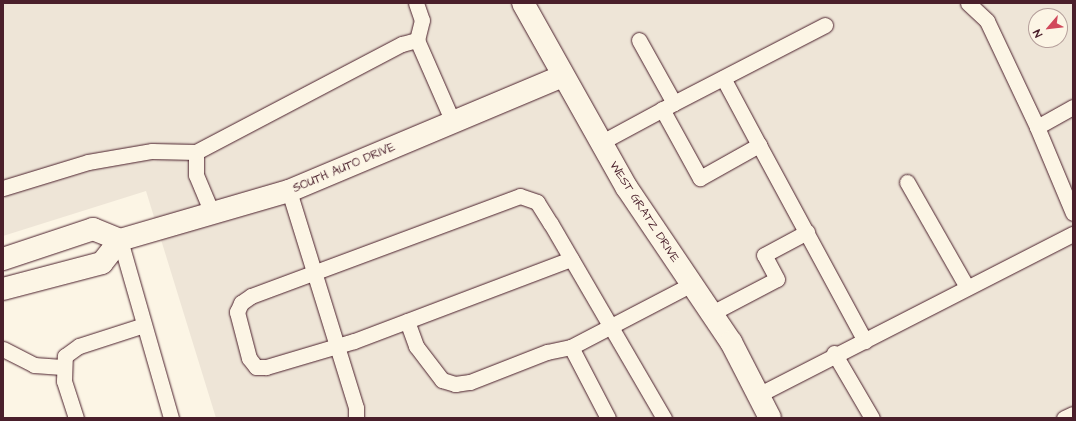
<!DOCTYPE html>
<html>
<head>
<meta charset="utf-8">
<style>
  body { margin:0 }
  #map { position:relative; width:1076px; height:421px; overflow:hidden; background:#fcf5e5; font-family:"Architects Daughter",sans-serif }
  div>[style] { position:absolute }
  .built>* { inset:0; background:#eee5d7 }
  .roads { filter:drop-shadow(0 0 1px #4a1f2b) drop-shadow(0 0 1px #4a1f2b) }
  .lane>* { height:15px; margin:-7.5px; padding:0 7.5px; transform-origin:7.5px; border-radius:7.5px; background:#fcf5e5 }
  .street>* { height:22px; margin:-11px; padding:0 11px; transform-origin:11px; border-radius:11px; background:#fcf5e5 }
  span { translate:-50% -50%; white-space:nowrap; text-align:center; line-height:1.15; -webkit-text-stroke:3px #fcf5e5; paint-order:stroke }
  .street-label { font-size:12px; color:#4a1f2b }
  .frame { position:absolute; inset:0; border:4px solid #4a1f2b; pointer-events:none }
  .north { position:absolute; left:1028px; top:8px; width:40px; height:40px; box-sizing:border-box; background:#fcf5e5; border:1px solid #b59f9b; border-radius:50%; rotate:242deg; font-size:11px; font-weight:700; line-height:16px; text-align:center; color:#4a1f2b }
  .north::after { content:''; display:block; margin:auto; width:14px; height:18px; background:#d1495b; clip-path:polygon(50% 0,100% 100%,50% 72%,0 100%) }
</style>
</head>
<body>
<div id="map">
  <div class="built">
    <i style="clip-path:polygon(evenodd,3px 3px,1073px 3px,1073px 418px,216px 418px,146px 191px,3px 236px,3px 3px,1036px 16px,1060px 16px,1060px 40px,1036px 40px,1036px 16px)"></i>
  </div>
  <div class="roads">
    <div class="lane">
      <i style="left:416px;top:3px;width:18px;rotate:71deg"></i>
      <i style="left:422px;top:20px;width:21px;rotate:104deg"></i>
      <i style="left:968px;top:3px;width:26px;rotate:43deg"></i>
      <i style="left:987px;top:21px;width:117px;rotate:64.7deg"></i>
      <i style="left:1037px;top:127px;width:93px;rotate:67.3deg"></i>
      <i style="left:674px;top:103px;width:170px;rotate:-27.3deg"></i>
      <i style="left:662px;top:109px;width:79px;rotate:61.2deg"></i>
      <i style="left:700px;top:178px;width:68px;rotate:-29.2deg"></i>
      <i style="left:759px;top:145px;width:76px;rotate:-118.2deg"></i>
      <i style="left:1037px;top:127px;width:41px;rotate:-29.1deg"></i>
      <i style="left:600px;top:143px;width:84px;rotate:-28.4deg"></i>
      <i style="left:674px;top:103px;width:72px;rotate:-119.1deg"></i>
      <i style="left:759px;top:145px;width:223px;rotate:61.6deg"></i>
      <i style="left:907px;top:182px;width:121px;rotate:60.3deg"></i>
      <i style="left:3px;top:188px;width:89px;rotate:-17deg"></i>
      <i style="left:88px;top:162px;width:65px;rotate:-9.8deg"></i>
      <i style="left:152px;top:151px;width:44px;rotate:1.3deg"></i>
      <i style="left:289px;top:191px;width:227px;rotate:72.8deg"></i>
      <i style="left:356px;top:408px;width:10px;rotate:90deg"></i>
      <i style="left:212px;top:213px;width:41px;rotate:-112.8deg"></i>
      <i style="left:196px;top:175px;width:23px;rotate:-90deg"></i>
      <i style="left:196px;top:152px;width:233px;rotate:-27.7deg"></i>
      <i style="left:402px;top:44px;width:16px;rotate:-15deg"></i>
      <i style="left:417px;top:40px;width:90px;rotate:66.3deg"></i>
      <i style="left:120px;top:240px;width:185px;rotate:74deg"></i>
      <i style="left:571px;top:259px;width:232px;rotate:159.3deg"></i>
      <i style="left:354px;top:341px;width:92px;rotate:163.5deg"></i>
      <i style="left:266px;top:367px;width:10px;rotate:180deg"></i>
      <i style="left:256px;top:367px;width:11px;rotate:-128deg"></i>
      <i style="left:249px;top:358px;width:48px;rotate:-104.6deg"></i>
      <i style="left:237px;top:312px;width:10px;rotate:-66deg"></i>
      <i style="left:241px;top:303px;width:12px;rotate:-35deg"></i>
      <i style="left:251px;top:296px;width:287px;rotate:-20.4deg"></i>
      <i style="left:520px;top:196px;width:18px;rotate:19deg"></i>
      <i style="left:537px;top:202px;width:26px;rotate:58deg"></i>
      <i style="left:551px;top:224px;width:225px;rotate:59.8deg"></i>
      <i style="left:712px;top:313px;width:73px;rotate:-27.6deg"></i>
      <i style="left:777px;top:279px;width:27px;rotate:-118deg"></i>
      <i style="left:764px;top:255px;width:49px;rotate:-28.1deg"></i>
      <i style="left:407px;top:321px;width:27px;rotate:70deg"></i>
      <i style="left:416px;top:346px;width:43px;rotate:52.6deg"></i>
      <i style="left:442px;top:380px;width:14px;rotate:17deg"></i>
      <i style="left:455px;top:384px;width:15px;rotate:-8deg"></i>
      <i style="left:470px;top:382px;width:83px;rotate:-21.3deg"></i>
      <i style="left:547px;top:352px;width:25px;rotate:-12deg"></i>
      <i style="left:571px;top:347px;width:136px;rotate:-27.5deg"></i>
      <i style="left:571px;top:347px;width:80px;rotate:62.5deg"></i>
      <i style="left:3px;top:349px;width:35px;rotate:27deg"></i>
      <i style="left:34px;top:365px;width:28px;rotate:4deg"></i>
      <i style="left:834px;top:353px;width:75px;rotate:59.7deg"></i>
      <i style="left:758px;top:395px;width:354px;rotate:-27.1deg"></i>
      <i style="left:76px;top:418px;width:39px;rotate:-108deg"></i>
      <i style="left:64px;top:381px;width:25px;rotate:-88deg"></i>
      <i style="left:65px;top:356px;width:17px;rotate:-36deg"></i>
      <i style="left:79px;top:346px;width:68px;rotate:-17.9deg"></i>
      <i style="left:1064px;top:418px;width:10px;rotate:-24deg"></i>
    </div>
    <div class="street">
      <i style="left:523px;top:3px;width:212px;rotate:60.7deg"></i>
      <i style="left:627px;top:188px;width:186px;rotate:56deg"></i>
      <i style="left:731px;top:342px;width:85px;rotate:62.8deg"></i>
      <i style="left:120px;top:240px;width:176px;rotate:-16.2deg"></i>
      <i style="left:289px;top:191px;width:296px;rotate:-22.8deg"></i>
      <i style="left:3px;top:259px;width:95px;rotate:-18.4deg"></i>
      <i style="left:93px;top:229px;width:29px;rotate:22deg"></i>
      <i style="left:120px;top:240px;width:29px;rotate:128deg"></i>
      <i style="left:102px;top:263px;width:102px;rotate:165.3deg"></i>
    </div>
  </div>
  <div class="street-label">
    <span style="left:344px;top:168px;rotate:-23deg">SOUTH AUTO DRIVE</span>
    <span style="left:644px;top:212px;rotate:57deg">WEST GRATZ DRIVE</span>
  </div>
  <div class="frame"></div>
  <div class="north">N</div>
</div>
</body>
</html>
